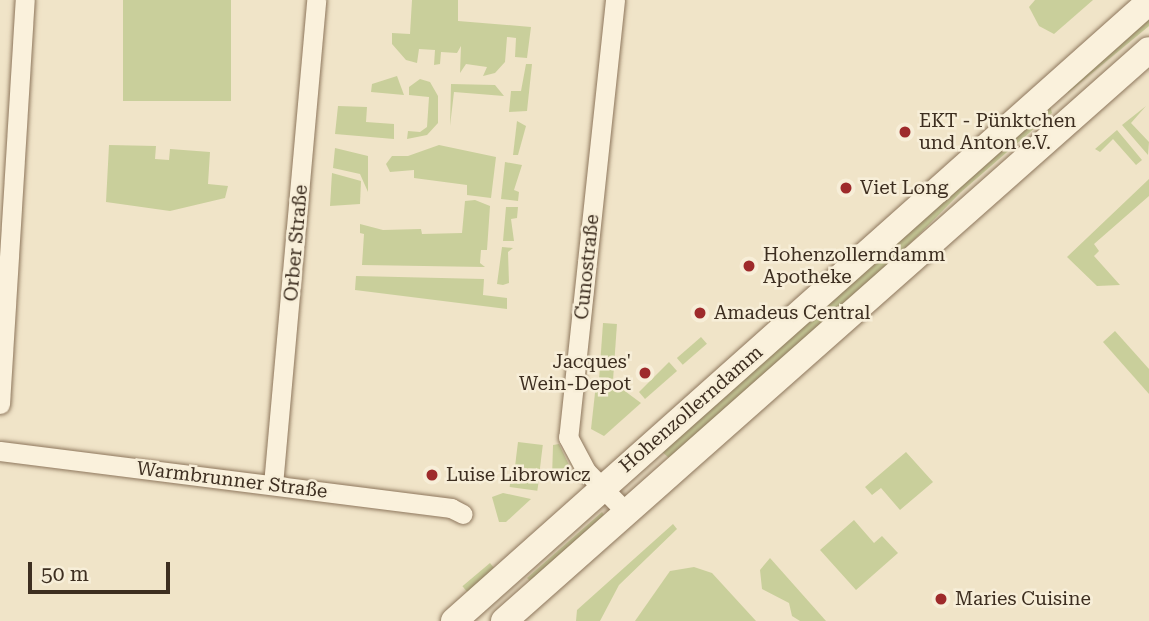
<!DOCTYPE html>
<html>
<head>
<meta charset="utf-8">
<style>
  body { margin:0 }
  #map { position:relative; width:1149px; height:621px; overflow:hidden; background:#f0e4c8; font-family:"Roboto Serif",serif }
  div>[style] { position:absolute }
  .green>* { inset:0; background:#c9cf9b; transform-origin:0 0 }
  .roads { filter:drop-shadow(0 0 2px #8d765c) drop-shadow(0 0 2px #8d765c) }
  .street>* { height:19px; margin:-9.5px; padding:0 9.5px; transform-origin:9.5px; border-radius:9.5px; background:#faf1dc }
  .secondary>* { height:26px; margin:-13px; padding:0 13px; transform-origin:13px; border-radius:13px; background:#faf1dc }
  .dots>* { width:19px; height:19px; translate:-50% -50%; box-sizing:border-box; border:4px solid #f7eed8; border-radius:50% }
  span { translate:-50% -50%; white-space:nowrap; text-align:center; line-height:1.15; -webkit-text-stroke:5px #f7eed8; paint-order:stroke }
  .poi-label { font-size:19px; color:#3d2e20 }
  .left { translate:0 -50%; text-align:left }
  .right { translate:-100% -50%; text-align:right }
  .street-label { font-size:19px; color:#3d2e20 }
  .scale { position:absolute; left:28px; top:562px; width:142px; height:32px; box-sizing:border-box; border:4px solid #3d2e20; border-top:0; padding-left:9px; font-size:21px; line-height:24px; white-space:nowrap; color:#3d2e20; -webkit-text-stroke:5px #f7eed8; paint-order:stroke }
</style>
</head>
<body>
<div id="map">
  <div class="green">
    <i style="left:123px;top:0;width:108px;height:101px"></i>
    <i style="clip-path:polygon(412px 0,458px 0,458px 21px,531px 27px,527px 58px,515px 57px,516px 38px,507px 37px,505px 62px,495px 73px,483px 76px,487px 67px,466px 64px,460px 73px,461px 46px,457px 53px,441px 52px,440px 64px,434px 65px,435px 50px,419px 49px,417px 63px,406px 60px,392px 44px,392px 33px,410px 34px)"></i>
    <i style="clip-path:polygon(1035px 0,1093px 0,1054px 34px,1039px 26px,1029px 7px)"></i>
    <i style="clip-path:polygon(1149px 14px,1149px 26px,1068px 93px,1067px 90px)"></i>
    <i style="clip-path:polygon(526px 64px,532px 64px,527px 111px,509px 112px,511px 91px,521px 91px)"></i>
    <i style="clip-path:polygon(397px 76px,404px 95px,371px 92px,372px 84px)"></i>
    <i style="clip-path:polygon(420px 79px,430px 82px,438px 96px,438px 123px,427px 135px,407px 139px,408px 131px,420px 132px,427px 127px,429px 97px,409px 95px,409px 87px)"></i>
    <i style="clip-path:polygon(451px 84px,495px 85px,504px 96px,454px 92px,450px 126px)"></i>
    <i style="clip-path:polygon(338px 106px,367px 107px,366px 122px,394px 124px,394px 139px,335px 134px)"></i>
    <i style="clip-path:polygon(1050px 106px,1052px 113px,961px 192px,887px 267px,670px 459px,659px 449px)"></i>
    <i style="clip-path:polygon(1146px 106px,1131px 123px,1149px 142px,1148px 155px,1122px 125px)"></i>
    <i style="clip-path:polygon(517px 121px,526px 126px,518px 155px,513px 155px)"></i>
    <i style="clip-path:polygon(1117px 130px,1142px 160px,1136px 165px,1113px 139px,1100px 152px,1095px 149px)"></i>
    <i style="clip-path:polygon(109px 145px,156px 146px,155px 159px,169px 160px,170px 149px,210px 152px,208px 184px,228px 186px,225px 198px,170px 211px,106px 202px)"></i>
    <i style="clip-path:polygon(439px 145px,496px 157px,491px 198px,467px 195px,467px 185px,414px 178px,414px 170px,390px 172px,386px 164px,392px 156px,408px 156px)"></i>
    <i style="clip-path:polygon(335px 148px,368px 156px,368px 192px,360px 174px,333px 168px)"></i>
    <i style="clip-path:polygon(505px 162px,522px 165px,514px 190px,519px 192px,518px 201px,501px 199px)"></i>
    <i style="clip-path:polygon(332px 173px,361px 181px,360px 204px,330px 206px)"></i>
    <i style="clip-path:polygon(1149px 179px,1149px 196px,1094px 244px,1099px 251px,1094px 256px,1120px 285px,1097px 286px,1067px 257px)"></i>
    <i style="clip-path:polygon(475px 200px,490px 206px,487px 250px,481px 250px,480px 263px,485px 267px,362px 265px,364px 234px,360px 233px,360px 224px,383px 230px,421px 229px,422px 234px,462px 233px,465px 201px)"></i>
    <i style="clip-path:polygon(506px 207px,518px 207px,517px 218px,511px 219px,514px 241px,503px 241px)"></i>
    <i style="clip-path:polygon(502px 247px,513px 248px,508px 252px,509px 283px,503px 285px,497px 284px)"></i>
    <i style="clip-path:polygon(356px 276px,484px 279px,483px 295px,507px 298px,507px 309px,355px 290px)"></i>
    <i style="left:603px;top:323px;width:14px;height:55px;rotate:4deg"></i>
    <i style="clip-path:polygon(1115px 331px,1149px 369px,1149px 394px,1103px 342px)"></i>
    <i style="left:701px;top:337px;width:9px;height:32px;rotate:49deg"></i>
    <i style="clip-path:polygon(669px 362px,677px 371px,645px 399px,639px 392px)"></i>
    <i style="clip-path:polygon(596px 384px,618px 386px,641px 403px,604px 436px,591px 429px)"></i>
    <i style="left:518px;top:442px;width:25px;height:25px;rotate:7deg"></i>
    <i style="clip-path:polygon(559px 444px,569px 465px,552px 478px,553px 445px)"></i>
    <i style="clip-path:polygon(906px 452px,933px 482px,900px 510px,881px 488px,872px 495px,865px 487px)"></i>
    <i style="left:511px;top:477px;width:28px;height:10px;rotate:8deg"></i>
    <i style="clip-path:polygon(503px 493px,531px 499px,506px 522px,499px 522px,492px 497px)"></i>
    <i style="clip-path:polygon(602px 512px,605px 516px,532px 583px,527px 578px)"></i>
    <i style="clip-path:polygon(854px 520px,874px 543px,882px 536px,898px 553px,856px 590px,820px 550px)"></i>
    <i style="clip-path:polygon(673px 524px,677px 529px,619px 585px,600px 621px,576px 621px,577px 610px)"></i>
    <i style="clip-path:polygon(770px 558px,826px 621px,800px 621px,792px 616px,789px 603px,762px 589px,760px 570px)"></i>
    <i style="left:490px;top:563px;width:8px;height:36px;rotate:50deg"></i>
    <i style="clip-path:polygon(694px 567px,712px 573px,756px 621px,635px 621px,670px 571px)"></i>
  </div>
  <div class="roads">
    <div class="street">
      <i style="left:615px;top:0;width:440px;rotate:96.1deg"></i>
      <i style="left:568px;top:437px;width:38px;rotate:62deg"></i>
      <i style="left:586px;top:471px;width:57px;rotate:45.7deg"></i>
      <i style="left:0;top:404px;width:405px;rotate:-86.5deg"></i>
      <i style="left:0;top:451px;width:455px;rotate:7.2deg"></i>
      <i style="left:451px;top:508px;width:13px;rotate:27deg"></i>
      <i style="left:273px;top:485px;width:487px;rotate:-84.9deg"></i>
    </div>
    <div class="secondary">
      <i style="left:454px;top:621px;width:931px;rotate:-41.69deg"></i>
      <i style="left:504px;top:621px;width:861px;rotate:-41.52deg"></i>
    </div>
  </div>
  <div class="dots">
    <i style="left:905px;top:132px;background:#9e2a2b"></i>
    <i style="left:846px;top:188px;background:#9e2a2b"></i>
    <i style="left:749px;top:266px;background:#9e2a2b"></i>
    <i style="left:700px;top:313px;background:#9e2a2b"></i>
    <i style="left:645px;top:373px;background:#9e2a2b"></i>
    <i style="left:432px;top:475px;background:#9e2a2b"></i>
    <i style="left:941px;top:599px;background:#9e2a2b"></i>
  </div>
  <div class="poi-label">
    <span class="left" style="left:919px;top:132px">EKT - Pünktchen<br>und Anton e.V.</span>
    <span class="left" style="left:860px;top:188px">Viet Long</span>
    <span class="left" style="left:763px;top:266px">Hohenzollerndamm<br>Apotheke</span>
    <span class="left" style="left:714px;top:313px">Amadeus Central</span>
    <span class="right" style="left:631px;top:373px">Jacques'<br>Wein-Depot</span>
    <span class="left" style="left:446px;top:475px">Luise Librowicz</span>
    <span class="left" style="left:955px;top:599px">Maries Cuisine</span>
  </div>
  <div class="street-label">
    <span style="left:296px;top:243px;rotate:-85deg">Orber Straße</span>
    <span style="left:587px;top:267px;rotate:-84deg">Cunostraße</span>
    <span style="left:691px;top:409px;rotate:-41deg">Hohenzollerndamm</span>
    <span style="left:232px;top:480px;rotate:7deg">Warmbrunner Straße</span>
  </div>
  <div class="scale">50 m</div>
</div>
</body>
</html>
